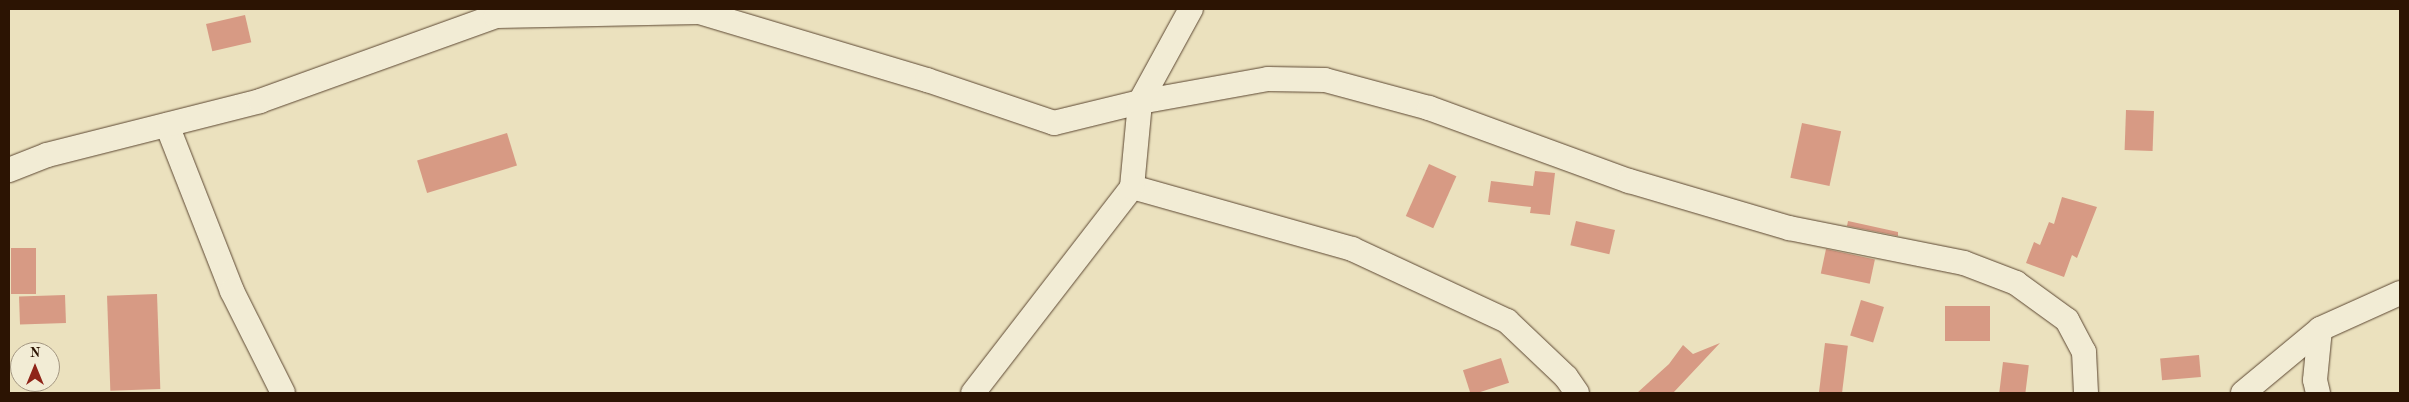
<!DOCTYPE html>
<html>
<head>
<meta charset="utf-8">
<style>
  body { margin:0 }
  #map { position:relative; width:2409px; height:402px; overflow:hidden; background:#ebe1be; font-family:"Old Standard TT",serif }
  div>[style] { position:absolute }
  .building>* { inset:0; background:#d79a84; transform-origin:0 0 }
  .roads { filter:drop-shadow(0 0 1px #5c4732) drop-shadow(0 0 1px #5c4732) }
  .minor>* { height:24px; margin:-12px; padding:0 12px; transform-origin:12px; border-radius:12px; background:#f2ecd5 }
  span { translate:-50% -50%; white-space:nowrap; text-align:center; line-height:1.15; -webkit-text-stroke:4px #f2ecd5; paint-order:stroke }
  .frame { position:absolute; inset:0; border:10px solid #2c1403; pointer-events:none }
  .north { position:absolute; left:10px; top:342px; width:50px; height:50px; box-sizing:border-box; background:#f2ecd5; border:1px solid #a39681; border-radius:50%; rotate:0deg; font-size:14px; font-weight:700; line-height:20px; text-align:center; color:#2c1403 }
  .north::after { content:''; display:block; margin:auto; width:18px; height:22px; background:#8f2418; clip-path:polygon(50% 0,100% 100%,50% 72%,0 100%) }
</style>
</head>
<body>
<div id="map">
  <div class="building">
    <i style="left:245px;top:15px;width:28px;height:40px;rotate:77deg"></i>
    <i style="left:2126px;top:110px;width:28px;height:40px;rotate:2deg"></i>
    <i style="left:1802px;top:123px;width:40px;height:56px;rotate:12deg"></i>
    <i style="left:507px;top:133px;width:34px;height:94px;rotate:73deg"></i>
    <i style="left:1429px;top:164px;width:30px;height:57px;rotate:24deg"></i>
    <i style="clip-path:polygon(1535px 171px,1555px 173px,1550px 215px,1530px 213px,1531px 207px,1488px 202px,1491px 181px,1533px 186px)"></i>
    <i style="clip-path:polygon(2062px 197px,2097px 207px,2077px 258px,2072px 255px,2064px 277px,2026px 263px,2034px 242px,2040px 245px,2049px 222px,2054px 224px)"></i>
    <i style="left:1576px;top:221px;width:40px;height:25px;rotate:13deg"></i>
    <i style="clip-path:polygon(1848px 221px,1898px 232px,1898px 236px,1847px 226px)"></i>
    <i style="left:11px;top:248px;width:25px;height:46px"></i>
    <i style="left:1826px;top:249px;width:50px;height:25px;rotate:12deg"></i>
    <i style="left:157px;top:294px;width:95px;height:50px;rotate:88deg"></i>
    <i style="left:65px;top:295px;width:28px;height:46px;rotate:88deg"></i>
    <i style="left:1861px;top:300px;width:24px;height:37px;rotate:17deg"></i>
    <i style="left:1945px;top:306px;width:45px;height:35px"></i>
    <i style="clip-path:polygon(1720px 343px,1673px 393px,1637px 393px,1669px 364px,1683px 345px,1693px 354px)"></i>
    <i style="left:1825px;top:343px;width:23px;height:50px;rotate:7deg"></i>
    <i style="left:2199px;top:355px;width:22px;height:39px;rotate:85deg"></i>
    <i style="left:1501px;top:358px;width:26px;height:40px;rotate:72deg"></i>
    <i style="left:2003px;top:362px;width:26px;height:31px;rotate:7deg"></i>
  </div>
  <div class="roads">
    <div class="minor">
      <i style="left:167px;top:125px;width:178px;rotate:68.6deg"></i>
      <i style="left:232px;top:291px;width:114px;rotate:63.4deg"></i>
      <i style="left:9px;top:170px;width:41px;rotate:-21.5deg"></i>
      <i style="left:47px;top:155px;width:220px;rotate:-14.2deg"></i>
      <i style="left:260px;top:101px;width:251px;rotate:-19.8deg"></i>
      <i style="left:496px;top:16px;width:203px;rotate:-1.1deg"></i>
      <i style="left:699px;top:12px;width:238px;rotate:16.6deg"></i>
      <i style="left:927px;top:80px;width:134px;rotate:18.7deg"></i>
      <i style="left:1054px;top:123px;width:89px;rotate:-13.7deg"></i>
      <i style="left:1140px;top:102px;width:130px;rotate:-10.2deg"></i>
      <i style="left:1268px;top:79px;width:57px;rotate:1deg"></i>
      <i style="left:1325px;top:80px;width:108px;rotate:15.1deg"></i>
      <i style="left:1429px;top:108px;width:213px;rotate:20.1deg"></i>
      <i style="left:1629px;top:181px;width:167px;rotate:16.4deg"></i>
      <i style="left:1789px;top:228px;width:178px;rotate:11.3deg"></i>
      <i style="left:1964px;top:263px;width:56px;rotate:21deg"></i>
      <i style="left:2016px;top:283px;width:63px;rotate:36deg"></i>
      <i style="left:2067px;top:320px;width:36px;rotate:62deg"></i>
      <i style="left:2084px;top:352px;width:41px;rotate:87.2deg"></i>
      <i style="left:1132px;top:187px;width:229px;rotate:15.7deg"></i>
      <i style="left:1352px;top:249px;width:171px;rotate:24.9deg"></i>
      <i style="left:1507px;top:321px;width:81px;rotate:43.5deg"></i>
      <i style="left:1566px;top:377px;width:19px;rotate:55deg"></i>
      <i style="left:973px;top:393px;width:260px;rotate:-52.3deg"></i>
      <i style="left:1132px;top:187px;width:85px;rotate:-84.6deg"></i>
      <i style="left:1140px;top:102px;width:106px;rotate:-61.3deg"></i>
      <i style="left:2243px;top:393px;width:100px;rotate:-39.7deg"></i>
      <i style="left:2320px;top:329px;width:88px;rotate:-24.2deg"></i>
      <i style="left:2318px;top:393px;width:13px;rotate:-103deg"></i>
      <i style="left:2315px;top:380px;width:51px;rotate:-84.4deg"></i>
    </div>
  </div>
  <div class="frame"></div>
  <div class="north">N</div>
</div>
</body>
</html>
